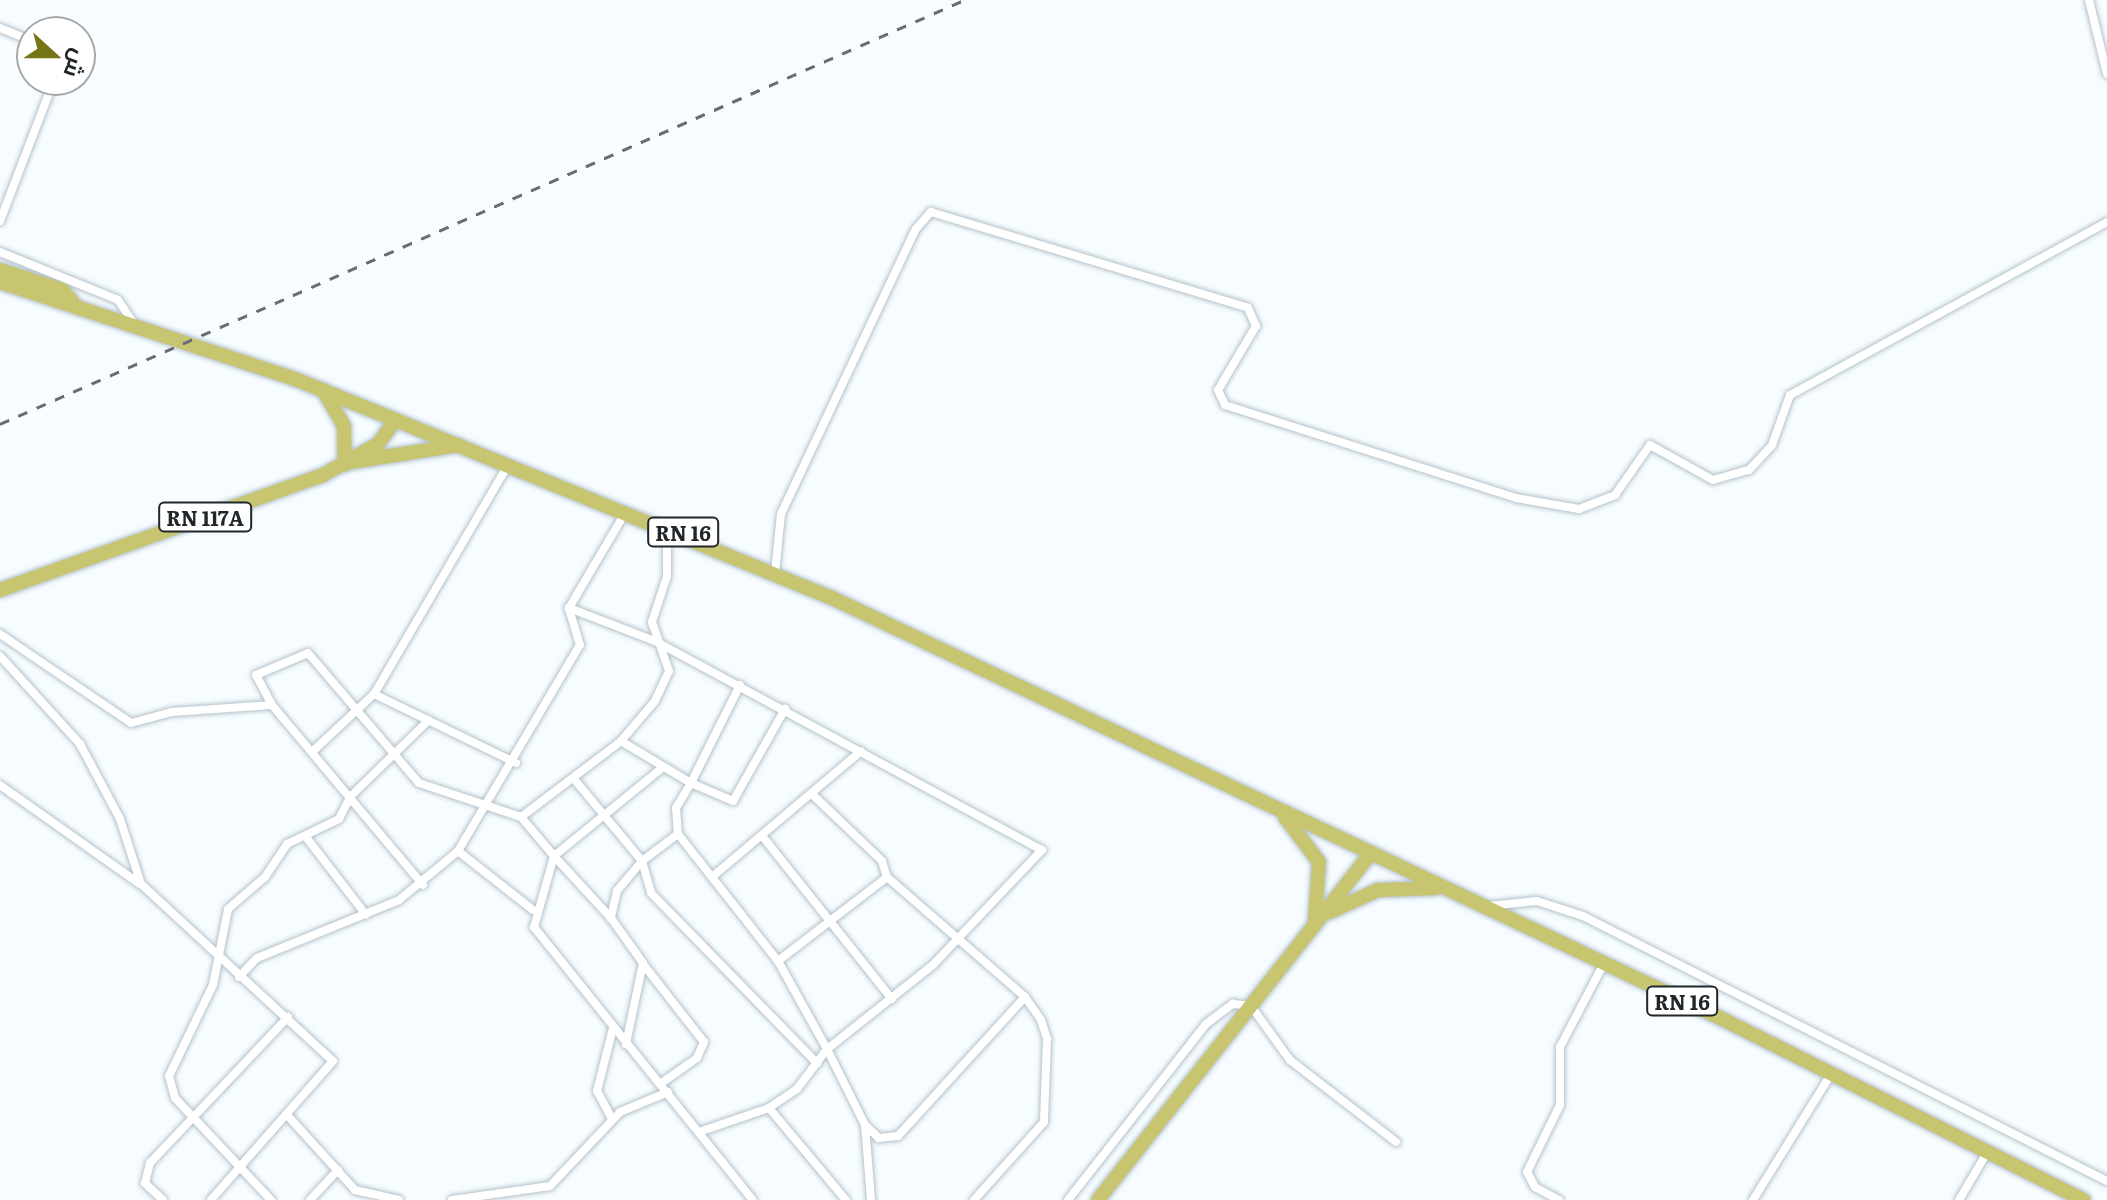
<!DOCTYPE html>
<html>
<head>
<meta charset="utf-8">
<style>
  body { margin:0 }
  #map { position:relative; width:2107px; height:1200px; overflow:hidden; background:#f6fcff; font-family:Literata,Cairo,serif }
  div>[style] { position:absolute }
  .roads { filter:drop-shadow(0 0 2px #b4c2ca) drop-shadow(0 0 2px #b4c2ca) }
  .minor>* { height:8px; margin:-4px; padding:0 4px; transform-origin:4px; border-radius:4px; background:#fff }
  .primary>* { height:14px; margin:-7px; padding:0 7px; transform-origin:7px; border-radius:7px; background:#c8c571 }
  .rail>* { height:3px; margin-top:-1.5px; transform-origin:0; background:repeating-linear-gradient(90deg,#676d70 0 10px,transparent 0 20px) }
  span { translate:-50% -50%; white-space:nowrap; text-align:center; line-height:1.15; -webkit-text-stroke:8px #fff; paint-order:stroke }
  .shield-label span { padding:2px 6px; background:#fff; border:2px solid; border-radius:6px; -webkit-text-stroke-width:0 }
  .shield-label { font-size:20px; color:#202629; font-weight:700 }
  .north { position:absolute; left:16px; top:16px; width:80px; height:80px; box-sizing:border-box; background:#fff; border:2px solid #a6a8a9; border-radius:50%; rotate:111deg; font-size:22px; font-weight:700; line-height:32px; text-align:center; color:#202629 }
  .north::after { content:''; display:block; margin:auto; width:28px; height:36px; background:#777418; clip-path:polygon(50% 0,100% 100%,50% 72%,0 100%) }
</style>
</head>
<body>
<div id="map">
  <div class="roads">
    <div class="minor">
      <i style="left:2089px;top:0;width:76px;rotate:76.3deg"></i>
      <i style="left:0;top:28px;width:35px;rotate:22deg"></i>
      <i style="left:0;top:221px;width:151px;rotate:-69deg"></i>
      <i style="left:0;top:252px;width:127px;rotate:22.1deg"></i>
      <i style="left:118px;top:300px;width:27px;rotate:56deg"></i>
      <i style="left:508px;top:465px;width:265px;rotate:120.3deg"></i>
      <i style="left:374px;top:694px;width:158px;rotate:25.9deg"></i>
      <i style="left:775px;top:573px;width:59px;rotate:-84.2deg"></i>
      <i style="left:781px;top:514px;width:315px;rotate:-64.7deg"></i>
      <i style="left:916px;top:229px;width:23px;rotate:-49deg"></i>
      <i style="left:931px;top:212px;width:331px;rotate:16.8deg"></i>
      <i style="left:1248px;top:308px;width:20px;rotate:66deg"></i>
      <i style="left:1256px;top:326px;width:74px;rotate:120.7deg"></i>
      <i style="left:1218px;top:390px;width:17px;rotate:65deg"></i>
      <i style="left:1225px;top:405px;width:305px;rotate:17.7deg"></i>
      <i style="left:1516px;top:498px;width:64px;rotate:9.9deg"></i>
      <i style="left:1579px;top:509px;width:39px;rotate:-21deg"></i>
      <i style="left:1615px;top:495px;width:61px;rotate:-55deg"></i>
      <i style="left:1650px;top:445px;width:72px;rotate:29.1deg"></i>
      <i style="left:1713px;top:480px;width:37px;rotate:-16deg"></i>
      <i style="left:1749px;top:470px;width:34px;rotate:-47deg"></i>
      <i style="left:1772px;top:445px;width:53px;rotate:-70.2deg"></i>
      <i style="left:1790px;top:395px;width:361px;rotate:-28.6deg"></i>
      <i style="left:569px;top:608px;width:92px;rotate:21deg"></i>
      <i style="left:655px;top:641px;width:440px;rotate:28.4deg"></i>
      <i style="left:1042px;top:850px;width:157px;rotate:133.5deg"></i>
      <i style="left:934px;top:964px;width:137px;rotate:141.5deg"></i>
      <i style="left:827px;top:1049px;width:50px;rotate:126.9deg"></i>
      <i style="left:797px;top:1089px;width:34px;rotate:146deg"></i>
      <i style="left:769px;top:1108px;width:71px;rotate:161.1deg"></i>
      <i style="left:0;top:634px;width:158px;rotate:34.2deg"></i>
      <i style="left:131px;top:723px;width:42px;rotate:-15deg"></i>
      <i style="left:172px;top:712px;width:100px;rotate:-4deg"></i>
      <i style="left:0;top:656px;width:119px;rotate:47.7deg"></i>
      <i style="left:80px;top:744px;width:85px;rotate:61.9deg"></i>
      <i style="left:120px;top:819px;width:68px;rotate:72.1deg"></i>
      <i style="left:141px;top:884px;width:261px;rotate:42.7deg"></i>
      <i style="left:333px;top:1061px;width:185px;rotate:131.3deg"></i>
      <i style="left:740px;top:685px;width:110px;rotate:116.6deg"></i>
      <i style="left:691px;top:783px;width:46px;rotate:23.2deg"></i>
      <i style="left:733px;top:801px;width:106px;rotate:-60.5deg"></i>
      <i style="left:621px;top:741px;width:82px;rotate:31deg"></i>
      <i style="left:691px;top:783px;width:29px;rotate:121deg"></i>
      <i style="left:676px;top:808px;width:26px;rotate:86deg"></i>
      <i style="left:678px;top:834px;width:45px;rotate:143.1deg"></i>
      <i style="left:642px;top:861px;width:33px;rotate:74deg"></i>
      <i style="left:651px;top:893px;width:238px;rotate:45.7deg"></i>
      <i style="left:312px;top:752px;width:85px;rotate:-43.1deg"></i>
      <i style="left:574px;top:779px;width:107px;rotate:50.3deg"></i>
      <i style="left:642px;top:861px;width:39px;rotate:130deg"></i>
      <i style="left:617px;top:891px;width:28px;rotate:103deg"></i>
      <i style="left:611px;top:918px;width:55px;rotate:54.6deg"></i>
      <i style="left:643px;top:963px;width:83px;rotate:101.9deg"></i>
      <i style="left:0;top:785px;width:171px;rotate:35.3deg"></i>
      <i style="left:814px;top:796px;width:94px;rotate:43.7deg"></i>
      <i style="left:882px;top:861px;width:17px;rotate:73deg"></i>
      <i style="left:887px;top:877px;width:183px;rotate:41deg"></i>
      <i style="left:1025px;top:997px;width:28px;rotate:55deg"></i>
      <i style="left:1041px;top:1020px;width:20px;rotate:72deg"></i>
      <i style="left:1047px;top:1039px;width:83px;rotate:92.1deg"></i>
      <i style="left:1044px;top:1122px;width:105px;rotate:131.9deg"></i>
      <i style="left:521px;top:817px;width:51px;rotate:49.8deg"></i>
      <i style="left:554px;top:856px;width:74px;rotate:105.7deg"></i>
      <i style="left:534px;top:927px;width:350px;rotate:51.3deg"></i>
      <i style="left:678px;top:834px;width:162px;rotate:51.8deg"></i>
      <i style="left:778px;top:961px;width:101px;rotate:60.9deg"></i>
      <i style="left:827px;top:1049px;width:85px;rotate:63.4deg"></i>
      <i style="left:865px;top:1125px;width:75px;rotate:85.4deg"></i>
      <i style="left:306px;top:837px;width:98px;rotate:52.4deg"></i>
      <i style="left:763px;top:837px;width:207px;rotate:51.5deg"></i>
      <i style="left:458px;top:851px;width:95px;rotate:38.2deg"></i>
      <i style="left:712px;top:877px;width:195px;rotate:-40.2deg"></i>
      <i style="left:423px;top:885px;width:235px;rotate:-130deg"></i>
      <i style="left:272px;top:705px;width:34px;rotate:-118deg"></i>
      <i style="left:256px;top:675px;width:56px;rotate:-22.9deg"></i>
      <i style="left:308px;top:653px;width:171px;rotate:49.5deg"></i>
      <i style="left:419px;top:783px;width:108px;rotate:18.4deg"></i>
      <i style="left:521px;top:817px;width:126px;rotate:-37.2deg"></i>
      <i style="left:621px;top:741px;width:52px;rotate:-49.6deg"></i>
      <i style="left:655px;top:701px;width:33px;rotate:-65deg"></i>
      <i style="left:669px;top:671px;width:52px;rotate:-109.1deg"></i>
      <i style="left:652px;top:622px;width:48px;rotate:-71.9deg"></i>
      <i style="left:667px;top:576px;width:46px;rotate:-90deg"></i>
      <i style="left:1488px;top:906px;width:49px;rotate:-5.8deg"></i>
      <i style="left:1537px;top:901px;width:48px;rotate:18.1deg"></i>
      <i style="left:1583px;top:916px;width:587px;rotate:26.83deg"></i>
      <i style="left:611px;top:918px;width:84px;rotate:-132.6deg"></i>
      <i style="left:554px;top:856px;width:141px;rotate:-39.2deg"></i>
      <i style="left:778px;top:961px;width:138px;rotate:-37.6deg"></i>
      <i style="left:643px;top:964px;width:99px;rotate:52deg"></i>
      <i style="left:704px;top:1042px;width:17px;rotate:114deg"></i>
      <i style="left:697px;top:1058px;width:45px;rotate:144.9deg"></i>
      <i style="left:239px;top:977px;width:26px;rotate:-47deg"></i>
      <i style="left:257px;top:958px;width:153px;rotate:-22.2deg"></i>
      <i style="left:399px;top:900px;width:77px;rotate:-39.7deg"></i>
      <i style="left:458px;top:851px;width:239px;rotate:-59.4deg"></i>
      <i style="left:580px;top:645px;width:39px;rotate:-107deg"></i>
      <i style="left:569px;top:608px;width:110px;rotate:-59.5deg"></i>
      <i style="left:769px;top:1108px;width:120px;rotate:50.1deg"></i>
      <i style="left:288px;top:1116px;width:100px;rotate:47.8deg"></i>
      <i style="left:355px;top:1190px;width:45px;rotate:12.8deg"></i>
      <i style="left:612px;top:1119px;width:32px;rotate:-118deg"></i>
      <i style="left:597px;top:1091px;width:65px;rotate:-75.7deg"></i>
      <i style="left:865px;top:1125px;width:19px;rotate:43deg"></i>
      <i style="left:879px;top:1138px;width:19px;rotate:-6deg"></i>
      <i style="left:898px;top:1136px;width:188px;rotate:-47.6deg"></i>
      <i style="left:163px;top:1200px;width:25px;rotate:-137deg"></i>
      <i style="left:145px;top:1183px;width:21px;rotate:-76deg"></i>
      <i style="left:150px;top:1163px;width:201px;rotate:-46.6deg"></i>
      <i style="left:271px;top:1200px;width:140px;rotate:-133.3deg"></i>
      <i style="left:175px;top:1098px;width:23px;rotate:-105deg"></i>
      <i style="left:169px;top:1076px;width:101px;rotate:-64.2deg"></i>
      <i style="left:213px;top:985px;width:77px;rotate:-78.8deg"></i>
      <i style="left:228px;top:909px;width:49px;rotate:-40.9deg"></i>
      <i style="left:265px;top:877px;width:40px;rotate:-56deg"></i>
      <i style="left:287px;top:844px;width:58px;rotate:-25.7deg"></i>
      <i style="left:339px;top:819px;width:25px;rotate:-63deg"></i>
      <i style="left:350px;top:797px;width:110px;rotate:-44.3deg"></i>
      <i style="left:310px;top:1200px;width:41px;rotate:-47deg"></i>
      <i style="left:452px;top:1200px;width:99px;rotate:-8.1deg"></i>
      <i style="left:550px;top:1186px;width:102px;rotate:-46.6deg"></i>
      <i style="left:620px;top:1112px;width:52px;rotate:-22.6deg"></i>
      <i style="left:1068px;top:1200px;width:224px;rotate:-51.9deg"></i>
      <i style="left:1206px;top:1024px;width:34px;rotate:-37deg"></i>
      <i style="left:1233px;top:1004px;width:18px;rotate:6deg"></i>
      <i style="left:1251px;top:1006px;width:67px;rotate:54.2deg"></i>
      <i style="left:1290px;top:1060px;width:134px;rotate:37.7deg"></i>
      <i style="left:1559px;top:1200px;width:27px;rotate:-152deg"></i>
      <i style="left:1535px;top:1187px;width:17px;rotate:-118deg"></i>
      <i style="left:1527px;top:1172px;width:75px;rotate:-63.8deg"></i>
      <i style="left:1560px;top:1105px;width:58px;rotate:-90deg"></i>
      <i style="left:1560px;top:1047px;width:93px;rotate:-62.3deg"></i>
      <i style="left:1753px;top:1200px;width:148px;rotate:-58.2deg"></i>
      <i style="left:1959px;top:1200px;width:57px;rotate:-59.4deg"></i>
    </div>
    <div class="primary">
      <i style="left:0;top:270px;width:65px;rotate:17.9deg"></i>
      <i style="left:62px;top:290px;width:15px;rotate:48deg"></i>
      <i style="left:0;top:282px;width:311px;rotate:18.2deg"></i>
      <i style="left:295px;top:379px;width:580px;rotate:22.19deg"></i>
      <i style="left:832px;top:598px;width:980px;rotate:25.31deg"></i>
      <i style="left:1718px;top:1017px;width:409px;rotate:26.6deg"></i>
      <i style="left:323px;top:390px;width:42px;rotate:59.7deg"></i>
      <i style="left:344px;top:426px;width:39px;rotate:89deg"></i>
      <i style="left:351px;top:462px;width:109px;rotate:-8.9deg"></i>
      <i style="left:0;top:590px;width:343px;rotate:-19.6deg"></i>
      <i style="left:323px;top:475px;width:63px;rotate:-29.4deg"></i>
      <i style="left:378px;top:444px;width:29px;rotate:-54deg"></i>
      <i style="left:1285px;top:817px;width:56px;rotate:52.9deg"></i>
      <i style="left:1319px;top:862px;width:57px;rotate:94deg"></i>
      <i style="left:1330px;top:912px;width:53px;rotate:-24.6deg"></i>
      <i style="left:1378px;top:890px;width:58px;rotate:-2deg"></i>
      <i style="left:1098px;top:1200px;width:442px;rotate:-51.8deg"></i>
    </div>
  </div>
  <div class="rail">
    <i style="left:0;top:424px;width:1053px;rotate:-23.74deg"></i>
  </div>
  <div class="shield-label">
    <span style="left:205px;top:517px">RN 117A</span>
    <span style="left:683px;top:532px">RN 16</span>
    <span style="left:1682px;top:1001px">RN 16</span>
  </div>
  <div class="north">ش</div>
</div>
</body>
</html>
